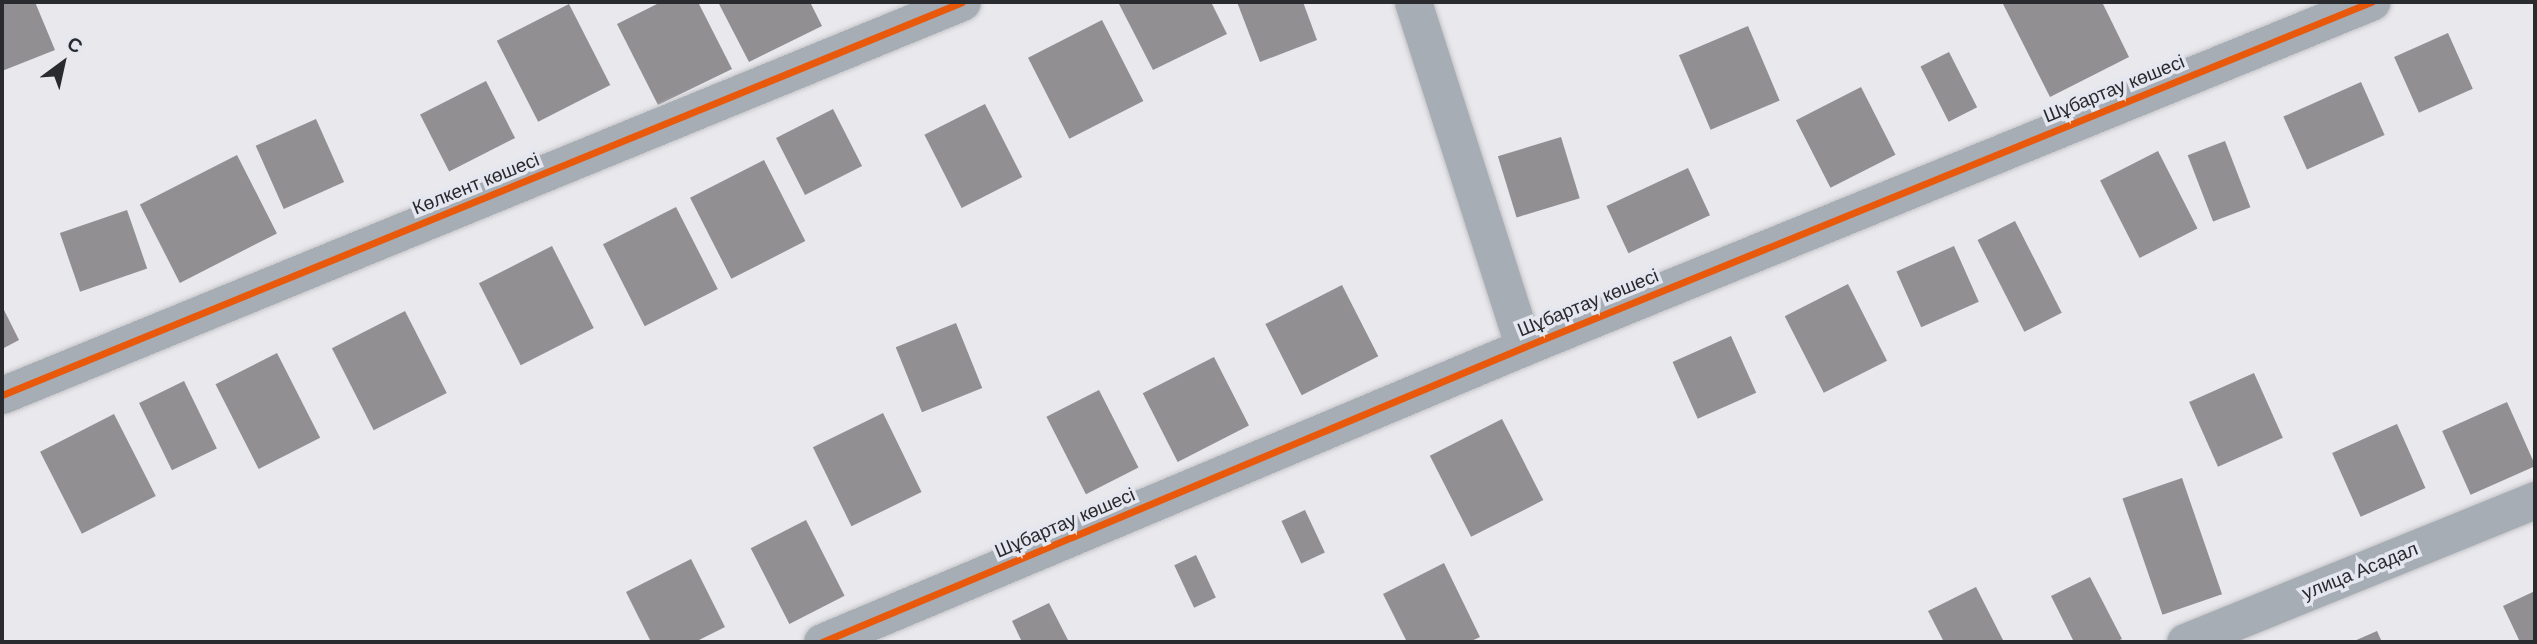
<!DOCTYPE html>
<html>
<head>
<meta charset="utf-8">
<style>
  body { margin:0 }
  #map { position:relative; width:2537px; height:644px; overflow:hidden; background:#e8e8ed; font-family:Helvetica,sans-serif }
  div>[style] { position:absolute }
  .building>* { inset:0; background:#918f91; transform-origin:0 0 }
  .roads { filter:drop-shadow(0 0 2px #c3c3c6) drop-shadow(0 0 2px #c3c3c6) }
  .minor>* { height:37px; margin:-18.5px; padding:0 18.5px; transform-origin:18.5px; border-radius:18.5px; background:#a6adb4 }
  .cycleway>* { height:7px; margin:-3.5px; padding:0 3.5px; transform-origin:3.5px; border-radius:3.5px; background:#e8590c }
  span { translate:-50% -50%; white-space:nowrap; text-align:center; line-height:1.15; -webkit-text-stroke:7px #e5e7f0; paint-order:stroke }
  .street-label { font-size:19px; color:#2a2b2e }
  .frame { position:absolute; inset:0; border:4px solid #2a2b2e; pointer-events:none }
  .north { position:absolute; left:28px; top:28px; width:70px; height:70px; -webkit-text-stroke:5px #e5e7f0; paint-order:stroke; rotate:33deg; font-size:19px; font-weight:700; line-height:28px; text-align:center; color:#2a2b2e }
  .north::after { content:''; display:block; margin:auto; width:24px; height:32px; background:#2a2b2e; clip-path:polygon(50% 0,100% 100%,50% 72%,0 100%) }
</style>
</head>
<body>
<div id="map">
  <div class="building">
    <i style="clip-path:polygon(35px 2px,55px 50px,2px 71px,2px 3px)"></i>
    <i style="clip-path:polygon(661px 2px,698px 2px,732px 69px,658px 105px,617px 24px)"></i>
    <i style="clip-path:polygon(718px 2px,810px 2px,822px 26px,749px 62px)"></i>
    <i style="clip-path:polygon(1118px 2px,1211px 2px,1227px 34px,1153px 70px)"></i>
    <i style="clip-path:polygon(1237px 2px,1303px 2px,1317px 40px,1260px 62px)"></i>
    <i style="clip-path:polygon(2002px 2px,2102px 2px,2129px 57px,2050px 97px)"></i>
    <i style="left:569px;top:4px;width:91px;height:81px;rotate:63deg"></i>
    <i style="left:1102px;top:20px;width:91px;height:83px;rotate:63deg"></i>
    <i style="left:1748px;top:26px;width:81px;height:75px;rotate:67deg"></i>
    <i style="left:2448px;top:33px;width:61px;height:59px;rotate:66deg"></i>
    <i style="left:1949px;top:52px;width:62px;height:32px;rotate:63deg"></i>
    <i style="left:486px;top:81px;width:64px;height:74px;rotate:63deg"></i>
    <i style="left:2361px;top:82px;width:58px;height:85px;rotate:66deg"></i>
    <i style="left:1861px;top:87px;width:76px;height:73px;rotate:63deg"></i>
    <i style="left:985px;top:104px;width:82px;height:68px;rotate:63deg"></i>
    <i style="left:833px;top:109px;width:64px;height:64px;rotate:63deg"></i>
    <i style="left:316px;top:119px;width:69px;height:66px;rotate:66deg"></i>
    <i style="left:1561px;top:137px;width:64px;height:66px;rotate:73deg"></i>
    <i style="left:2225px;top:141px;width:71px;height:40px;rotate:69deg"></i>
    <i style="left:2158px;top:151px;width:87px;height:65px;rotate:63deg"></i>
    <i style="left:237px;top:155px;width:88px;height:109px;rotate:63deg"></i>
    <i style="left:764px;top:160px;width:91px;height:83px;rotate:63deg"></i>
    <i style="left:1688px;top:168px;width:52px;height:90px;rotate:65deg"></i>
    <i style="left:676px;top:207px;width:92px;height:82px;rotate:63deg"></i>
    <i style="left:127px;top:210px;width:62px;height:71px;rotate:71deg"></i>
    <i style="left:2015px;top:221px;width:103px;height:42px;rotate:63deg"></i>
    <i style="left:552px;top:246px;width:92px;height:82px;rotate:63deg"></i>
    <i style="left:1954px;top:246px;width:61px;height:63px;rotate:66deg"></i>
    <i style="left:1848px;top:284px;width:86px;height:71px;rotate:63deg"></i>
    <i style="left:1342px;top:285px;width:80px;height:86px;rotate:63deg"></i>
    <i style="clip-path:polygon(2px 306px,19px 340px,2px 349px)"></i>
    <i style="left:405px;top:311px;width:92px;height:82px;rotate:63deg"></i>
    <i style="left:956px;top:323px;width:70px;height:65px;rotate:68deg"></i>
    <i style="left:1731px;top:336px;width:62px;height:64px;rotate:66deg"></i>
    <i style="left:277px;top:353px;width:95px;height:69px;rotate:63deg"></i>
    <i style="left:1214px;top:357px;width:77px;height:80px;rotate:63deg"></i>
    <i style="left:2254px;top:373px;width:71px;height:71px;rotate:66deg"></i>
    <i style="left:184px;top:381px;width:75px;height:50px;rotate:64deg"></i>
    <i style="left:1099px;top:390px;width:87px;height:59px;rotate:63deg"></i>
    <i style="left:2507px;top:402px;width:70px;height:71px;rotate:66deg"></i>
    <i style="left:883px;top:413px;width:88px;height:78px;rotate:64deg"></i>
    <i style="left:114px;top:414px;width:92px;height:83px;rotate:63deg"></i>
    <i style="left:1502px;top:419px;width:91px;height:81px;rotate:63deg"></i>
    <i style="left:2397px;top:424px;width:70px;height:71px;rotate:66deg"></i>
    <i style="left:2182px;top:478px;width:123px;height:63px;rotate:71deg"></i>
    <i style="left:1305px;top:510px;width:47px;height:26px;rotate:65deg"></i>
    <i style="left:806px;top:520px;width:85px;height:62px;rotate:63deg"></i>
    <i style="left:1196px;top:555px;width:47px;height:24px;rotate:65deg"></i>
    <i style="clip-path:polygon(691px 559px,725px 627px,695px 642px,651px 642px,626px 592px)"></i>
    <i style="clip-path:polygon(1444px 563px,1480px 637px,1469px 642px,1407px 642px,1383px 594px)"></i>
    <i style="clip-path:polygon(2090px 577px,2122px 639px,2115px 642px,2074px 642px,2051px 596px)"></i>
    <i style="clip-path:polygon(1976px 587px,2004px 642px,1944px 642px,1928px 611px)"></i>
    <i style="clip-path:polygon(2535px 591px,2535px 642px,2520px 642px,2503px 606px)"></i>
    <i style="clip-path:polygon(1049px 603px,1069px 642px,1022px 642px,1012px 621px)"></i>
    <i style="clip-path:polygon(2377px 631px,2382px 642px,2352px 642px)"></i>
  </div>
  <div class="roads">
    <div class="minor">
      <i style="left:1413px;top:2px;width:362px;rotate:72.2deg"></i>
      <i style="left:2px;top:395px;width:1037px;rotate:-22.26deg"></i>
      <i style="left:822px;top:642px;width:761px;rotate:-22.79deg"></i>
      <i style="left:1524px;top:347px;width:915px;rotate:-22.16deg"></i>
      <i style="left:2185px;top:642px;width:378px;rotate:-22.1deg"></i>
    </div>
  </div>
  <div class="cycleway">
    <i style="left:2px;top:395px;width:1037px;rotate:-22.26deg"></i>
    <i style="left:822px;top:642px;width:761px;rotate:-22.79deg"></i>
    <i style="left:1524px;top:347px;width:915px;rotate:-22.16deg"></i>
  </div>
  <div class="street-label">
    <span style="left:2114px;top:89px;rotate:-22deg">Шұбартау көшесі</span>
    <span style="left:476px;top:184px;rotate:-22deg">Көлкент көшесі</span>
    <span style="left:1588px;top:303px;rotate:-22deg">Шұбартау көшесі</span>
    <span style="left:1065px;top:523px;rotate:-23deg">Шұбартау көшесі</span>
    <span style="left:2360px;top:571px;rotate:-22deg">улица Асадал</span>
  </div>
  <div class="frame"></div>
  <div class="north">С</div>
</div>
</body>
</html>
